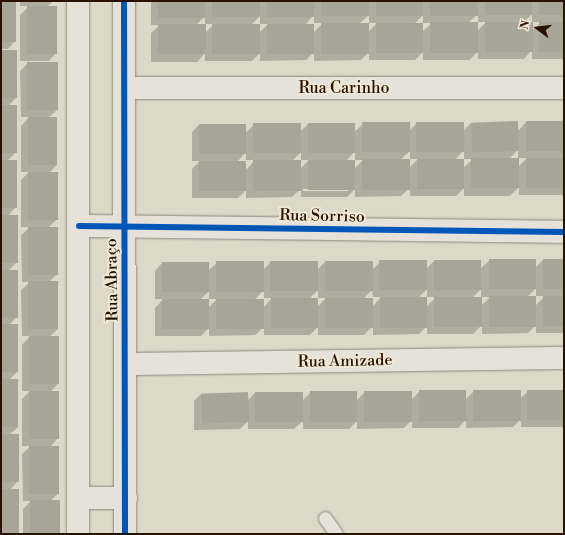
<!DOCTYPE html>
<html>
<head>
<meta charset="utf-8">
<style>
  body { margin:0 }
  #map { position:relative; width:565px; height:535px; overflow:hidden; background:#ddd8c8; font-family:"Libre Bodoni",serif }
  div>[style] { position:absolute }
  .shadow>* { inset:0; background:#0003 }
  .building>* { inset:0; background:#a9a498; transform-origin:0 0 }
  .roads { filter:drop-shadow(0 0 1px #8d877c) drop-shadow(0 0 1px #8d877c) }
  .lane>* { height:13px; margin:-6.5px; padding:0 6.5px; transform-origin:6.5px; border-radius:6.5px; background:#e6e2da }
  .street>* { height:22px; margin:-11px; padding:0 11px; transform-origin:11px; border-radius:11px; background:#e6e2da }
  .cycleway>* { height:6px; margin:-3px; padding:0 3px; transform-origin:3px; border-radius:3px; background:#0057b8 }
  span { translate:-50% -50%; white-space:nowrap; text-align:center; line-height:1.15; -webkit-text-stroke:4px #efe8d5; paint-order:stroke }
  .street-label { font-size:16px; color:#281101 }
  .frame { position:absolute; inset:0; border:2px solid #281101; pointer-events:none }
  .north { position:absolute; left:517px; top:8px; width:40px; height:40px; -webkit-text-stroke:3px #efe8d5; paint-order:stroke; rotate:285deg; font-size:11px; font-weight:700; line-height:16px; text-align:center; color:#281101 }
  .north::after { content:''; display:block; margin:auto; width:14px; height:18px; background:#281101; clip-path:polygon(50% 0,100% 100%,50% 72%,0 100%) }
</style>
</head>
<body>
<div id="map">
  <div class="shadow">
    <i style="clip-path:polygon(1px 1px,15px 1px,15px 41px,8px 49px,1px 49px)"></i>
    <i style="clip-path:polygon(20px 1px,53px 1px,47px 7px,56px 53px,49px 61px,20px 61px,20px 15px,29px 6px,20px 6px)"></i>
    <i style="clip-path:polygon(evenodd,151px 1px,564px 1px,564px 59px,532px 59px,532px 50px,524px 59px,478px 59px,478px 51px,470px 60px,423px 60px,423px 52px,415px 60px,369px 60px,369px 52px,361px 60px,314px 61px,314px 52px,306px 60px,260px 61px,260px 53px,252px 61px,205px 61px,205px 53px,197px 62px,151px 62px,151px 33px,160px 25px,151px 25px,151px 1px,478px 14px,478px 22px,486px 22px,477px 31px,468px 23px,478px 14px,151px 1px,532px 14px,532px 22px,541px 22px,532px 31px,523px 23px,532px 14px,151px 1px,314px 15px,314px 23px,323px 23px,313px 33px,305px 25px,314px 15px,151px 1px,369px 15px,369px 23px,377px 23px,368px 32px,359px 24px,369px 15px,151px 1px,423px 15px,423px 23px,432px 23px,422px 32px,414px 24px,423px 15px,151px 1px,205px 16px,205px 24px,214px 24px,205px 33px,196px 25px,205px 16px,151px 1px,260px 16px,260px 24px,268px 24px,259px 33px,251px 25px,260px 16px)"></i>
    <i style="clip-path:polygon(1px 52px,16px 98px,8px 106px,16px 152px,7px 161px,16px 207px,8px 216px,17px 262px,8px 271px,17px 317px,9px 325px,17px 372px,9px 380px,18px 427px,9px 435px,18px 481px,10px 490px,18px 534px,1px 534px)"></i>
    <i style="clip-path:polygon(28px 63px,57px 110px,48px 118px,57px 165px,49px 173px,57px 219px,48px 228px,57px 274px,49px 282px,58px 329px,49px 337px,58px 384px,50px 392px,58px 438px,50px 447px,59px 493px,50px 501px,59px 534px,23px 534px,23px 509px,31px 501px,23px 501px,22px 454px,31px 446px,22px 446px,22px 399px,30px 391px,22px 391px,22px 345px,30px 336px,22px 336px,21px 290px,30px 282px,22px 282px,21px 235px,30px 227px,21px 227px,21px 180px,29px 172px,21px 172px,21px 126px,29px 117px,21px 117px,20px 71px)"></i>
    <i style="clip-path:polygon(evenodd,526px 122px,564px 122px,564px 195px,519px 195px,519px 187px,510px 196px,464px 196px,464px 188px,456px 196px,410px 196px,410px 188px,401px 196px,355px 197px,355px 189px,347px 197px,301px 197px,301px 189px,292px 197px,246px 198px,246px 190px,238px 198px,192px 198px,192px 169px,200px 161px,192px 161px,192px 132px,199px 125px,245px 133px,254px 125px,300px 132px,308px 124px,354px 124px,354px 132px,363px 124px,409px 131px,417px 123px,463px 131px,471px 123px,518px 131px,526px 122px,464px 150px,464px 159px,473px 159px,463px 168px,455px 160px,464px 150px,526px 122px,518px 150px,518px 158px,527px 158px,518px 167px,509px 159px,518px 150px,526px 122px,355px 151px,355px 160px,363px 160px,354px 169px,346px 161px,355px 151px,526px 122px,410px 151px,410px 159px,418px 159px,409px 168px,400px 160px,410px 151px,526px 122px,246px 152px,246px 160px,255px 160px,246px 170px,237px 162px,246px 152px,526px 122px,301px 152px,301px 160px,309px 160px,300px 169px,292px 161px,301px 152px,526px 122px,303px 189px,348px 189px,348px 191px,303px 191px,303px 189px)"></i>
    <i style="clip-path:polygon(evenodd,535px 260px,535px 268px,543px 260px,564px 260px,564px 333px,536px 333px,536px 325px,528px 333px,482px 334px,482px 325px,473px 334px,427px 334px,427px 326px,419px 334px,373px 335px,373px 326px,364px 335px,318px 335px,318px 327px,310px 335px,264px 335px,264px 327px,255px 335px,209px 336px,209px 328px,201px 336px,155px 336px,155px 308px,163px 299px,155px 299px,155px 271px,162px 263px,208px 263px,208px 271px,217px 263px,263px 270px,271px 262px,317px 270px,325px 262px,372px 270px,380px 262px,426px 269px,434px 261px,480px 269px,489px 261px,535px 260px,536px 288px,536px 296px,545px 296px,535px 306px,527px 297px,536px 288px,535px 260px,427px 289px,427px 297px,436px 297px,426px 307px,418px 298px,427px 289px,535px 260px,481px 289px,481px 297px,490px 297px,481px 306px,472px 298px,481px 289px,535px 260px,264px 290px,264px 298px,272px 298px,263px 308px,254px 300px,264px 290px,535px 260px,318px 290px,318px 298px,326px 298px,317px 307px,309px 299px,318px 290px,535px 260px,372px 290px,373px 297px,381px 297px,372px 307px,363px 299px,372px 290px,535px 260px,209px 291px,209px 299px,217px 299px,208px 308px,200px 300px,209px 291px)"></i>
    <i style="clip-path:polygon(465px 391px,465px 400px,474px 391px,520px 399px,528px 391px,564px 391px,564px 427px,521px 427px,521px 419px,513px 427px,466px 428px,466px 420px,458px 428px,412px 428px,412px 420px,404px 428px,357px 429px,357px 421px,349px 429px,303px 429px,303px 421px,294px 429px,248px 429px,248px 421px,240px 429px,194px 430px,194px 401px,201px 394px,247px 401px,255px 393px,302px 401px,310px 393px,356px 401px,365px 392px,411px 400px,419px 392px)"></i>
  </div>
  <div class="building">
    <i style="left:1px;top:1px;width:15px;height:41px"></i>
    <i style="left:158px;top:1px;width:47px;height:17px"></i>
    <i style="left:212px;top:1px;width:48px;height:16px"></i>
    <i style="left:267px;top:1px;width:47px;height:16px"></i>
    <i style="left:321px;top:1px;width:48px;height:15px"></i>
    <i style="left:376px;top:1px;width:47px;height:15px"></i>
    <i style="left:430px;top:1px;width:48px;height:15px"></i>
    <i style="left:485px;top:1px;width:47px;height:14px"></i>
    <i style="left:539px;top:1px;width:25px;height:14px"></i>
    <i style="left:27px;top:6px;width:30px;height:48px"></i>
    <i style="left:478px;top:22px;width:31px;height:48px;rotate:90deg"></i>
    <i style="left:485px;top:22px;width:48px;height:30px"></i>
    <i style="left:539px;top:22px;width:25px;height:30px"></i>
    <i style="left:321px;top:23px;width:48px;height:31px"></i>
    <i style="left:376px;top:23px;width:47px;height:30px"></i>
    <i style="left:206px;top:24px;width:30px;height:48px;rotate:90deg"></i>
    <i style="left:212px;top:24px;width:48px;height:30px"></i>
    <i style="left:267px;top:24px;width:47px;height:30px"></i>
    <i style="left:17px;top:50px;width:48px;height:16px;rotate:90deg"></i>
    <i style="left:27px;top:62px;width:31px;height:48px"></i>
    <i style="left:1px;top:105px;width:16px;height:48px"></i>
    <i style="left:28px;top:117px;width:29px;height:48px"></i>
    <i style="left:518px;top:121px;width:30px;height:47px;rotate:88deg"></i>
    <i style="left:526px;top:121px;width:38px;height:30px"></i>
    <i style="left:410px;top:122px;width:30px;height:48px;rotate:90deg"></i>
    <i style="left:416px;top:122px;width:48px;height:30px"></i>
    <i style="left:301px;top:123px;width:30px;height:48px;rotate:90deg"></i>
    <i style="left:308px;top:123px;width:47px;height:30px"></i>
    <i style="left:199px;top:124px;width:47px;height:30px"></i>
    <i style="left:519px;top:158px;width:30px;height:48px;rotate:90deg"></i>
    <i style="left:526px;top:158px;width:38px;height:30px"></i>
    <i style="left:362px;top:159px;width:48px;height:31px"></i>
    <i style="left:417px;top:159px;width:47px;height:30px"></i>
    <i style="left:1px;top:160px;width:16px;height:48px"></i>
    <i style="left:253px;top:160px;width:48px;height:31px"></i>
    <i style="left:308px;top:160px;width:47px;height:30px"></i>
    <i style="left:199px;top:161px;width:47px;height:30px"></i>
    <i style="left:28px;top:172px;width:30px;height:48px"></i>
    <i style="left:1px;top:215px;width:17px;height:48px"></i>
    <i style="left:28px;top:227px;width:30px;height:48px"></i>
    <i style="left:536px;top:259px;width:30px;height:47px;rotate:90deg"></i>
    <i style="left:543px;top:259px;width:21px;height:30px"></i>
    <i style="left:427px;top:260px;width:30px;height:48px;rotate:90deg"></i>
    <i style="left:434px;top:260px;width:47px;height:30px"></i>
    <i style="left:264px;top:261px;width:31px;height:48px;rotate:90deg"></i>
    <i style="left:270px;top:261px;width:48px;height:30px"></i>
    <i style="left:325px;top:261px;width:48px;height:30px"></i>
    <i style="left:162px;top:262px;width:47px;height:30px"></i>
    <i style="left:1px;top:270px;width:17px;height:48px"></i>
    <i style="left:28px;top:281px;width:30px;height:48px"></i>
    <i style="left:489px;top:296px;width:47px;height:31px"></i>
    <i style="left:543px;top:296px;width:21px;height:30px"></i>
    <i style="left:380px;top:297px;width:47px;height:31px"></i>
    <i style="left:434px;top:297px;width:48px;height:30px"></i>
    <i style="left:318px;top:298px;width:30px;height:47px;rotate:90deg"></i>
    <i style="left:325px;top:298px;width:48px;height:30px"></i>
    <i style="left:162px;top:299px;width:47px;height:30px"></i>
    <i style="left:216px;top:299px;width:48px;height:30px"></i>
    <i style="left:1px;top:324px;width:17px;height:48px"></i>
    <i style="left:29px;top:336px;width:30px;height:48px"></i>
    <i style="left:1px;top:379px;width:17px;height:48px"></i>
    <i style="left:466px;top:390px;width:31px;height:47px;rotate:90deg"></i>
    <i style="left:473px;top:390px;width:48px;height:31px"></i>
    <i style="left:527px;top:390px;width:37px;height:30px"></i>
    <i style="left:29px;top:391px;width:30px;height:48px"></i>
    <i style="left:357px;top:391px;width:31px;height:47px;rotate:90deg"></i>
    <i style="left:364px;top:391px;width:48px;height:31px"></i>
    <i style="left:248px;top:392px;width:30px;height:47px;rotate:88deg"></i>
    <i style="left:255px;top:392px;width:48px;height:30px"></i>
    <i style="left:1px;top:434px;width:18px;height:48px"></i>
    <i style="left:29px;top:446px;width:30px;height:48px"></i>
    <i style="left:1px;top:489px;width:18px;height:45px"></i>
    <i style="left:60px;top:500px;width:34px;height:30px;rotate:90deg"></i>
  </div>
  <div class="roads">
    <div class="lane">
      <i style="left:325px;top:518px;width:19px;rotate:55deg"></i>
    </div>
    <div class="street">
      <i style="left:78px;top:1px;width:533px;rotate:90deg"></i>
      <i style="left:124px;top:1px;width:533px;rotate:89.89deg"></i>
      <i style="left:125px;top:88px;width:439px"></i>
      <i style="left:79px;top:226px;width:485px;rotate:0.7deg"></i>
      <i style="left:126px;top:364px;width:438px;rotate:-0.8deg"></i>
      <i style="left:78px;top:498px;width:48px"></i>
    </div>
  </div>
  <div class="cycleway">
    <i style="left:124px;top:1px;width:533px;rotate:89.89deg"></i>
    <i style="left:79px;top:226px;width:485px;rotate:0.7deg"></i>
  </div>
  <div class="street-label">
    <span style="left:344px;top:88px">Rua Carinho</span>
    <span style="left:322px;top:216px;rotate:1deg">Rua Sorriso</span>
    <span style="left:112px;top:280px;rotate:-91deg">Rua Abraço</span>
    <span style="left:345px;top:361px;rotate:-1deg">Rua Amizade</span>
  </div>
  <div class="frame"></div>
  <div class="north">N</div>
</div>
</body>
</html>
